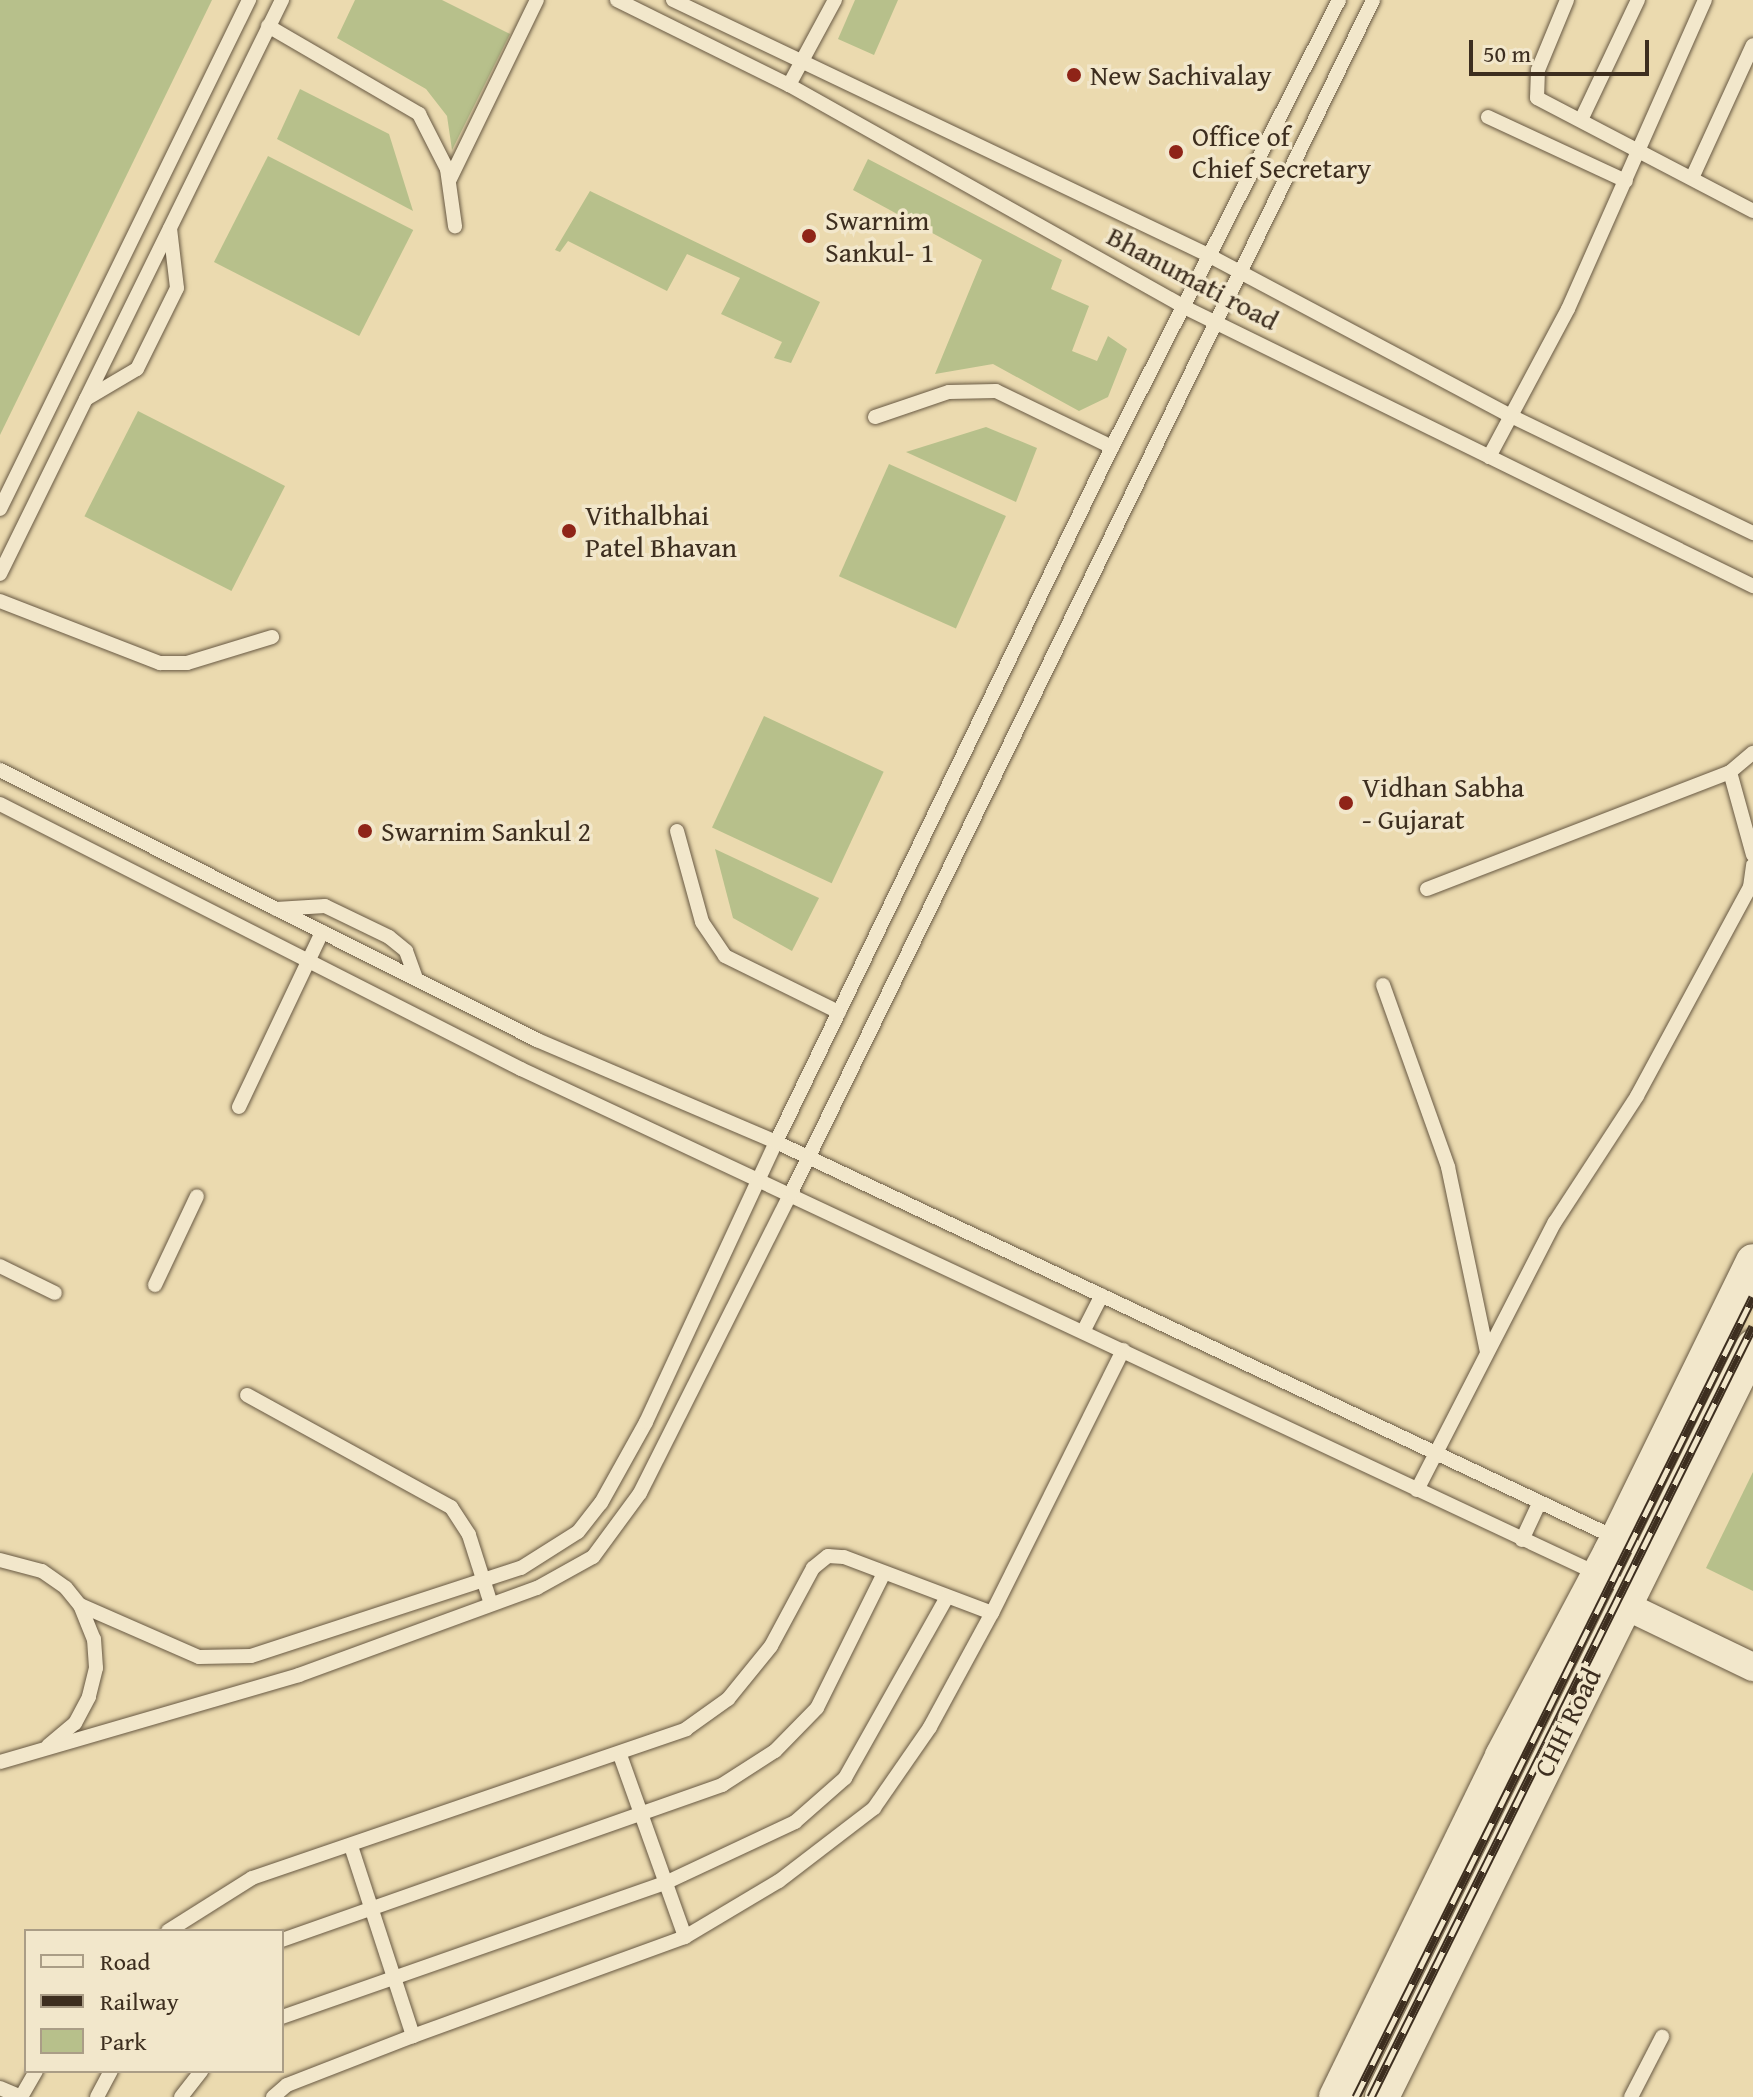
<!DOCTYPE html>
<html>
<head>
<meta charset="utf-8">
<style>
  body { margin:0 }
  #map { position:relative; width:1753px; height:2097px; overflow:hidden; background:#ebdaaf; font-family:"Gentium Book Plus",serif }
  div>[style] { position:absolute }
  .green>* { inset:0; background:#b7c08b; transform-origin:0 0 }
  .roads { filter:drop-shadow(0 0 2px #685943) drop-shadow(0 0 2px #685943) }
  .service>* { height:14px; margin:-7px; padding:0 7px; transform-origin:7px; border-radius:7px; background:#f2e7cb }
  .minor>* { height:28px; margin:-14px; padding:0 14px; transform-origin:14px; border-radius:14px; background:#f2e7cb }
  .tertiary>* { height:34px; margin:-17px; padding:0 17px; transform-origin:17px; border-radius:17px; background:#f2e7cb }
  .rail>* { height:9px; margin-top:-4.5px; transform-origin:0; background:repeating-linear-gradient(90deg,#f2e7cb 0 18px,#3d2e1f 0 36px); box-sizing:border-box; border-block:2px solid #3d2e1f }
  .dots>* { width:22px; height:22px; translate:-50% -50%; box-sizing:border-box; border:4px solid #f2e7cb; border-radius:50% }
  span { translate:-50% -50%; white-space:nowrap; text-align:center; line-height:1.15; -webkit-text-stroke:7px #f2e7cb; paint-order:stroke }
  .poi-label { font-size:28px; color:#3d2e1f }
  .left { translate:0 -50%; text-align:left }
  .street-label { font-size:28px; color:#3d2e1f }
  .legend { position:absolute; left:24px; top:1929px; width:260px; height:144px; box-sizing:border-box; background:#f2e7cb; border:2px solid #aa9d86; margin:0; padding:10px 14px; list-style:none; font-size:24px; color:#3d2e1f }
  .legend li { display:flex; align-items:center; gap:16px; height:40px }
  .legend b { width:40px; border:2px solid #aa9d86 }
  .scale { position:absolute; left:1469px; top:40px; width:180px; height:36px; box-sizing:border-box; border:4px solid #3d2e1f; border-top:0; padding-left:10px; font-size:24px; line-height:28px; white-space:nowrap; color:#3d2e1f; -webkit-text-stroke:6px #f2e7cb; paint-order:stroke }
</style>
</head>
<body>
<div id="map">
  <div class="green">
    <i style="clip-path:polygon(0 0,212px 0,0 435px)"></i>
    <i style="clip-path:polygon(355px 0,442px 0,510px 34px,452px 150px,447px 116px,426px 89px,337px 38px)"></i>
    <i style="clip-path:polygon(855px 0,898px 0,874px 55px,838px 39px)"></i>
    <i style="clip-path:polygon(300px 89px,389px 134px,413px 211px,277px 139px)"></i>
    <i style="left:268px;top:156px;width:163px;height:119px;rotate:27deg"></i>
    <i style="clip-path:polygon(868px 159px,1062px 260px,1051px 289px,1089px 306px,1072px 351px,1097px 361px,1108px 336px,1127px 349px,1108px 397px,1079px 411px,993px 364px,935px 374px,982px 260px,853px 190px)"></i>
    <i style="clip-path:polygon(590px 191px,820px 302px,791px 363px,774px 358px,782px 342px,721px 314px,740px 278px,687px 254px,667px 291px,568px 241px,560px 252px,555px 250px)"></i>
    <i style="left:138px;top:411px;width:165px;height:118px;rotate:27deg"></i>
    <i style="clip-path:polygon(986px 427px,1037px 448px,1016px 502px,906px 452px)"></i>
    <i style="left:889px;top:464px;width:128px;height:123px;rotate:24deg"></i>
    <i style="left:764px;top:716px;width:132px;height:123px;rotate:25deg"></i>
    <i style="clip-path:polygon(715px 849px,819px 898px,792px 951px,733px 918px)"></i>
    <i style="clip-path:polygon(1753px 1472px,1753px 1591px,1706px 1568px)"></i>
  </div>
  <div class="roads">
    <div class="service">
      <i style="left:617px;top:0;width:192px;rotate:26.3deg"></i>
      <i style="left:789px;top:85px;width:453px;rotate:29.3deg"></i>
      <i style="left:1184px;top:307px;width:634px;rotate:26.12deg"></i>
      <i style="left:673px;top:0;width:593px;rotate:25.48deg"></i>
      <i style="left:1208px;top:255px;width:345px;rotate:28deg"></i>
      <i style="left:1513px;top:417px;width:267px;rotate:25.8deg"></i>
      <i style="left:1567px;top:0;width:76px;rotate:112.5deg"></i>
      <i style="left:1538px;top:70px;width:28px;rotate:92deg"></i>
      <i style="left:1537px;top:98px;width:244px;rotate:27.6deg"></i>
      <i style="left:268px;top:26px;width:175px;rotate:30.2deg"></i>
      <i style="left:419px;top:114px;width:62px;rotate:63deg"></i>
      <i style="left:447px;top:169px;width:58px;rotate:82deg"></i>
      <i style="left:789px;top:85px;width:97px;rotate:-61.6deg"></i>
      <i style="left:1488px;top:117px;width:152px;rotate:24.9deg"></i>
      <i style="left:1581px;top:120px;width:133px;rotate:-64.6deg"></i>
      <i style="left:1692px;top:178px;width:146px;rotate:-65.4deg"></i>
      <i style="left:449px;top:181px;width:201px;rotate:-64.1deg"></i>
      <i style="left:86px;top:399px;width:59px;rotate:-30.5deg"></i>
      <i style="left:137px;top:369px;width:90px;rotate:-63.7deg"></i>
      <i style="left:177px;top:288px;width:60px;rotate:-96.7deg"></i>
      <i style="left:875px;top:417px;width:78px;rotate:-18.7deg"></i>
      <i style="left:949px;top:392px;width:47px;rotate:-1.2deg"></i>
      <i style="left:996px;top:391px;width:129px;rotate:25.8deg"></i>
      <i style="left:1489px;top:457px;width:168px;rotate:-61.9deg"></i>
      <i style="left:1568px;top:309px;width:338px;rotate:-66.1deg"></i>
      <i style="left:0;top:509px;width:567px;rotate:-63.93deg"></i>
      <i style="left:0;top:574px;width:640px;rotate:-63.84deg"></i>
      <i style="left:0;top:601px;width:172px;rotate:21.2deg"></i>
      <i style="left:160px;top:663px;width:27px"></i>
      <i style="left:187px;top:663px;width:89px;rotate:-17deg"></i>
      <i style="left:0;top:770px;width:601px;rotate:26.69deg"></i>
      <i style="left:537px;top:1040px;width:260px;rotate:23.1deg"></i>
      <i style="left:776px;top:1142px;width:966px;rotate:25.24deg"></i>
      <i style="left:1730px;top:772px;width:86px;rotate:74.5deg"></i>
      <i style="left:0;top:804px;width:585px;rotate:26.96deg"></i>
      <i style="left:521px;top:1069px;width:1227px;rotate:25.12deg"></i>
      <i style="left:677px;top:831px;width:94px;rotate:74.6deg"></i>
      <i style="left:702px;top:922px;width:41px;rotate:55.9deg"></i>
      <i style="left:725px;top:956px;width:127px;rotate:26.2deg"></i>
      <i style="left:1427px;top:889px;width:325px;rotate:-21.1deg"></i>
      <i style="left:1730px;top:772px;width:30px;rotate:-40deg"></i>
      <i style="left:276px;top:909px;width:49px;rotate:-3.5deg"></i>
      <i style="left:325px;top:906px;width:71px;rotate:25.8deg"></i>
      <i style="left:389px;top:937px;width:22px;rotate:39deg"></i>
      <i style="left:406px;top:951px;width:30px;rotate:70deg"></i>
      <i style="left:1383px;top:985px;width:193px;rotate:70.3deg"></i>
      <i style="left:1448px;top:1167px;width:189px;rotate:78.1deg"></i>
      <i style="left:239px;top:1107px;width:194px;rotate:-64.6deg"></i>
      <i style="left:0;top:1266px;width:61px;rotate:26.1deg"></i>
      <i style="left:155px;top:1285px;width:98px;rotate:-64.7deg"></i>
      <i style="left:1084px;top:1330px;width:39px;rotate:-63deg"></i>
      <i style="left:247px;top:1395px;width:233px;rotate:28.8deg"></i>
      <i style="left:451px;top:1507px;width:33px;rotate:57deg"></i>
      <i style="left:469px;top:1535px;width:72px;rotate:72.3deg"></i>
      <i style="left:1417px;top:1490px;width:301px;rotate:-62.8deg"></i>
      <i style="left:1555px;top:1222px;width:150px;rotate:-56.9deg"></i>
      <i style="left:1637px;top:1096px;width:238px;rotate:-61.6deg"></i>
      <i style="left:1750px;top:887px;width:22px;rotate:-82deg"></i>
      <i style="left:1522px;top:1540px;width:40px;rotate:-65deg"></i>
      <i style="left:0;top:1560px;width:43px;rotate:14.7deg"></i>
      <i style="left:42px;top:1571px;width:29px;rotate:35deg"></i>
      <i style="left:66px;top:1588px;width:22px;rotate:51deg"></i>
      <i style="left:80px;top:1605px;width:37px;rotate:68deg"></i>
      <i style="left:94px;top:1639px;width:29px;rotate:86deg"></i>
      <i style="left:96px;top:1668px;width:30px;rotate:104deg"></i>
      <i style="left:89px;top:1697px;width:30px;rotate:118deg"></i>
      <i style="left:75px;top:1723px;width:35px;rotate:140deg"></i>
      <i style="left:80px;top:1605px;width:130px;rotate:23.6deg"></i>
      <i style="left:199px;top:1657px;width:52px;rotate:-1.1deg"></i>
      <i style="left:251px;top:1656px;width:284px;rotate:-18.1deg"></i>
      <i style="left:521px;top:1568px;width:67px;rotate:-32.3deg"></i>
      <i style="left:578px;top:1532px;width:37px;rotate:-52deg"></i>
      <i style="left:601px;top:1503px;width:93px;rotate:-60.9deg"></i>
      <i style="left:646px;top:1422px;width:309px;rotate:-65.1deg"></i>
      <i style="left:776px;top:1142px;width:772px;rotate:-64.2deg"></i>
      <i style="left:1112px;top:447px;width:501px;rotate:-63.08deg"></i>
      <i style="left:620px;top:1755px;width:193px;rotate:70.3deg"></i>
      <i style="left:0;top:1762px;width:311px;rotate:-16.2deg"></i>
      <i style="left:299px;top:1675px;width:253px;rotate:-20.1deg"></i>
      <i style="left:537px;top:1588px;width:64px;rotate:-29deg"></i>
      <i style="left:593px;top:1557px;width:79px;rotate:-53.7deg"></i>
      <i style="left:640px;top:1493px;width:336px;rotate:-63.3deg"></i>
      <i style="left:791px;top:1193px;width:1327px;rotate:-63.99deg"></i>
      <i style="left:351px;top:1846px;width:200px;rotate:71.9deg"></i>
      <i style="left:168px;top:1931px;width:99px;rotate:-32.2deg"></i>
      <i style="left:252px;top:1878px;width:459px;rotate:-18.9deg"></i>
      <i style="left:686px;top:1729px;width:52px;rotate:-35.5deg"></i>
      <i style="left:728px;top:1699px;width:68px;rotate:-50.9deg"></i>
      <i style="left:771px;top:1646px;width:89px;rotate:-61.7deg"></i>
      <i style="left:813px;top:1568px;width:19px;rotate:-39deg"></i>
      <i style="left:828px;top:1556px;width:16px;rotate:4deg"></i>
      <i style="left:844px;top:1557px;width:158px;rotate:20.7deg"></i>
      <i style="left:282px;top:1940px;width:467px;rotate:-19.4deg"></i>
      <i style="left:722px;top:1785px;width:63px;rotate:-32.7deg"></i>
      <i style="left:775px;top:1751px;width:60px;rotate:-45.7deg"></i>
      <i style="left:817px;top:1708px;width:151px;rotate:-63.6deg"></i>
      <i style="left:282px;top:2017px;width:406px;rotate:-19.3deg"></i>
      <i style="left:665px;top:1883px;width:144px;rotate:-25.1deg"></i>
      <i style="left:795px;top:1822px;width:67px;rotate:-41.3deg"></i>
      <i style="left:845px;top:1778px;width:208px;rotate:-60.6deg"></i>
      <i style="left:0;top:2088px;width:23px;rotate:23deg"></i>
      <i style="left:21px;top:2097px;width:30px;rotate:-60deg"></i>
      <i style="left:97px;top:2097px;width:30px;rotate:-62deg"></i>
      <i style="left:181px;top:2097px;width:33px;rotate:-52deg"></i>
      <i style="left:273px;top:2097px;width:18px;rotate:-41deg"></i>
      <i style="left:287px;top:2085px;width:135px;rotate:-21.3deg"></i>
      <i style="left:413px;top:2036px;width:289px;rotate:-20deg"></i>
      <i style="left:685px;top:1937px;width:109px;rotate:-30.8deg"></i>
      <i style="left:779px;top:1881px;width:120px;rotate:-37.5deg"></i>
      <i style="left:874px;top:1808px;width:98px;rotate:-55.3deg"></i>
      <i style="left:930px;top:1727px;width:130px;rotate:-61.5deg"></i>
      <i style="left:992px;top:1613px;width:294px;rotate:-63.5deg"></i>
      <i style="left:1631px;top:2097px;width:68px;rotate:-62.7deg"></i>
    </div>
    <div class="minor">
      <i style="left:1624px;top:1605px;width:143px;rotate:25.7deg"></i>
    </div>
    <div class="tertiary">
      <i style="left:1336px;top:2097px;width:379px;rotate:-64deg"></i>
      <i style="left:1502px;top:1756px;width:230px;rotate:-62deg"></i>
      <i style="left:1610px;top:1553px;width:325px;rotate:-63.9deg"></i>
      <i style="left:1382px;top:2097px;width:837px;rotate:-63.68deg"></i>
    </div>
  </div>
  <div class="rail">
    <i style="left:1356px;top:2097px;width:893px;rotate:-63.61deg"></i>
    <i style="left:1371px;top:2097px;width:860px;rotate:-63.64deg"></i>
  </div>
  <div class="dots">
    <i style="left:1074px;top:75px;background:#8f2418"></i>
    <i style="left:1176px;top:152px;background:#8f2418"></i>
    <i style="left:809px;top:236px;background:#8f2418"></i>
    <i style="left:569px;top:531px;background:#8f2418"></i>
    <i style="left:1346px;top:803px;background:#8f2418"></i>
    <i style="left:365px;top:831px;background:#8f2418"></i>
  </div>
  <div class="poi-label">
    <span class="left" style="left:1090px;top:75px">New Sachivalay</span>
    <span class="left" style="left:1192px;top:152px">Office of<br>Chief Secretary</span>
    <span class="left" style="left:825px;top:236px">Swarnim<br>Sankul- 1</span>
    <span class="left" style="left:585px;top:531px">Vithalbhai<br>Patel Bhavan</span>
    <span class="left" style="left:1362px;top:803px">Vidhan Sabha<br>- Gujarat</span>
    <span class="left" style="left:381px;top:831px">Swarnim Sankul 2</span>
  </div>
  <div class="street-label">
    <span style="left:1193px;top:278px;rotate:28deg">Bhanumati road</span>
    <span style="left:1567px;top:1722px;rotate:-64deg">CHH Road</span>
  </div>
  <ul class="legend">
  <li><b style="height:10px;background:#f2e7cb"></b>Road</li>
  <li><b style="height:10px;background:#3d2e1f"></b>Railway</li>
  <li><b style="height:22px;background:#b7c08b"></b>Park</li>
  </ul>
  <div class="scale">50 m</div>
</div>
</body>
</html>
